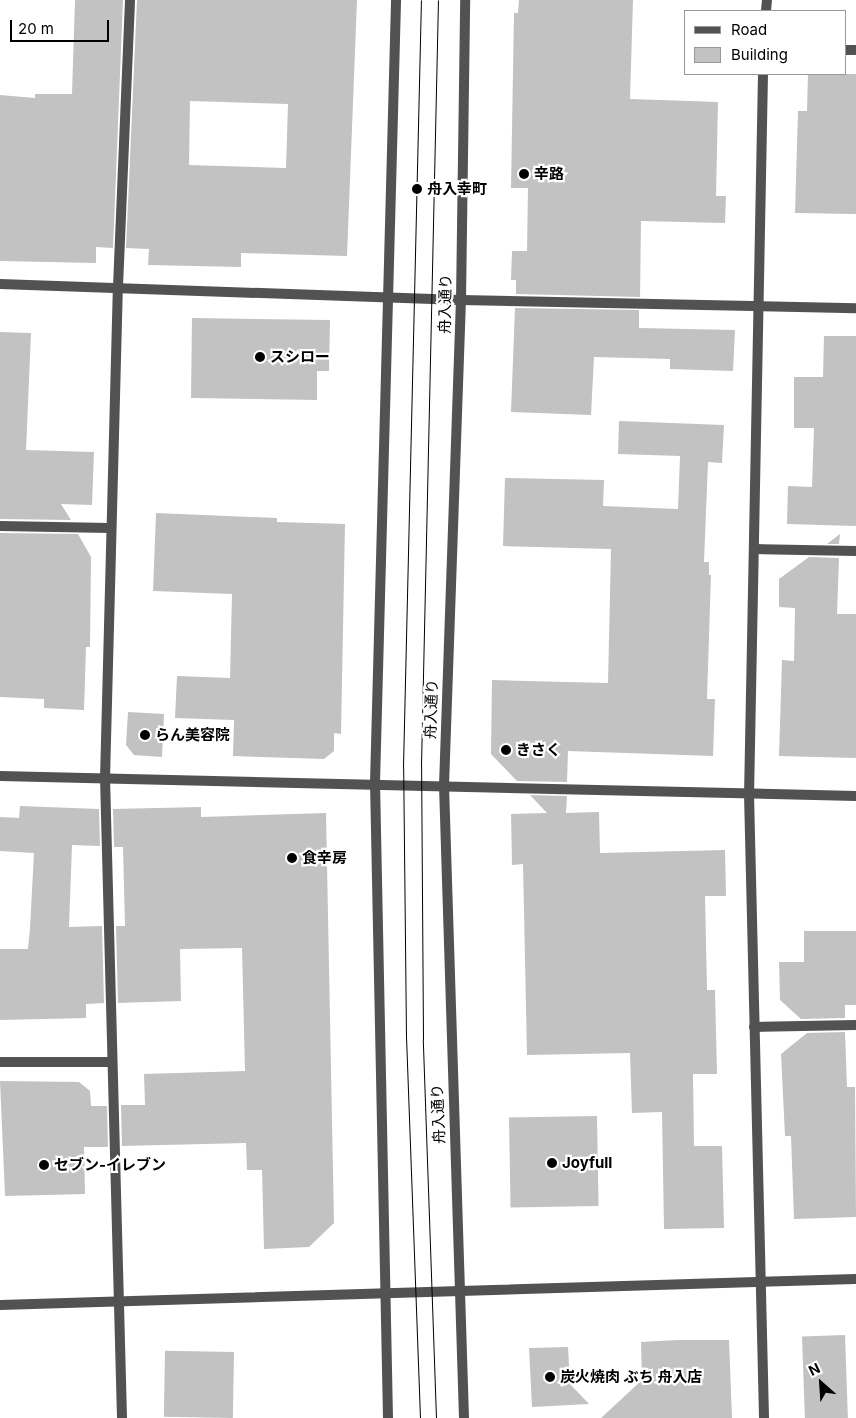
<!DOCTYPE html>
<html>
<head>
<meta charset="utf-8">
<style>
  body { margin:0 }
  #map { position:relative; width:856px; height:1418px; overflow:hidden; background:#fff; font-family:Inter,"Noto Sans JP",sans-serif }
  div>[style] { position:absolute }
  .building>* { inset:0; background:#c2c2c2; transform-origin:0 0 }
  .minor>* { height:10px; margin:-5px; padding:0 5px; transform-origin:5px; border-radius:5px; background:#525252 }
  .tertiary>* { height:10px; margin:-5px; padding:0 5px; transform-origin:5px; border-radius:5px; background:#525252 }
  .tram>* { height:1px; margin:-0.5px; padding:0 0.5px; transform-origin:0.5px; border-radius:0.5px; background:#000 }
  .dots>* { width:14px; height:14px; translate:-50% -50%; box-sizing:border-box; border:2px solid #fff; border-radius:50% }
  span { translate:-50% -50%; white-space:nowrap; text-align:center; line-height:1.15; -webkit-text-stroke:4.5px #fff; paint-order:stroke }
  .poi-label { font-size:15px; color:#000; font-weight:700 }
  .left { translate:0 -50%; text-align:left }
  .street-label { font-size:15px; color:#000 }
  .legend { position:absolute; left:684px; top:10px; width:162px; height:65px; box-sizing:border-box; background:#fff; border:1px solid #999; margin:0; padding:6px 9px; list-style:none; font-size:15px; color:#000 }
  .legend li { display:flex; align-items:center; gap:10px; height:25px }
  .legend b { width:25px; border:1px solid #999 }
  .north { position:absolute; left:796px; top:1358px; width:50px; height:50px; -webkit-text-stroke:4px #fff; paint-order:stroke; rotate:334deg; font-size:14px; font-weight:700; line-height:20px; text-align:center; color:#000 }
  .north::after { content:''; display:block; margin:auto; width:18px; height:22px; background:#000; clip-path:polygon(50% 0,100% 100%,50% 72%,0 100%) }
  .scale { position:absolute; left:10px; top:20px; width:99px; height:22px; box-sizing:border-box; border:2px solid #000; border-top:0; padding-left:6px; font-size:15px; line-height:18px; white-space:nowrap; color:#000; -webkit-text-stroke:4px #fff; paint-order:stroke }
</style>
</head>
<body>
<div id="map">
  <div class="building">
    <i style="clip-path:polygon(75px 0,123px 0,113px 248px,96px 247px,96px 263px,0 261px,0 95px,35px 98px,35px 94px,72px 94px)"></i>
    <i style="clip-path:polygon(evenodd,137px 0,357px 0,347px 256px,241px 253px,241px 267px,148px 265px,149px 249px,126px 248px,137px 0,190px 101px,288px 104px,286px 168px,189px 165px,190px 101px)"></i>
    <i style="clip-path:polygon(519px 0,633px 0,630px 99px,718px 102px,716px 196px,726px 196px,725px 223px,641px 221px,640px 297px,516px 294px,516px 280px,511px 280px,512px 251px,527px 251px,528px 188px,511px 188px,514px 13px,518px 13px)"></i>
    <i style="clip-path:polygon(808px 74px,856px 74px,856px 214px,795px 213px,798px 111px,807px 111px)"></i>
    <i style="clip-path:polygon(515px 308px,639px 310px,639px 328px,735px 330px,733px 371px,670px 369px,670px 359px,594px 357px,591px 415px,511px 412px)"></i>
    <i style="clip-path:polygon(192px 318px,330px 320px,329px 371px,317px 371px,317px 400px,191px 398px)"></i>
    <i style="clip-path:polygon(0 332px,31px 333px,26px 450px,94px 452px,92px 505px,61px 504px,71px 520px,0 519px)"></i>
    <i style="clip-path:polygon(824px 336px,856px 336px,856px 526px,787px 524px,788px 486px,812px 487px,814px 428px,794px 428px,794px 377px,823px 377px)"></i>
    <i style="clip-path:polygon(619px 421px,724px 425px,722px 463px,708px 462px,704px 562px,709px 562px,709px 575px,711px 575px,707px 699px,715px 699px,713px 756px,568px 751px,567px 782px,517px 781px,491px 754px,492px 680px,608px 683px,611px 549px,503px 546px,505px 478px,604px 480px,603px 506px,678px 509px,680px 456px,618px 454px)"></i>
    <i style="clip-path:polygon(156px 513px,277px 518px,277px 522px,345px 524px,341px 734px,334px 733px,334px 751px,324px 759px,233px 756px,234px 720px,175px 718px,177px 676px,230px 678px,232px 594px,153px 591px)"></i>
    <i style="clip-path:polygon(0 533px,78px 534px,91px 557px,90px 647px,86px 647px,84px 710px,44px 708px,44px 699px,0 697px)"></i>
    <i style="clip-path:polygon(840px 534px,839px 544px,827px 544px)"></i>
    <i style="clip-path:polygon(809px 557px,839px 558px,837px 614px,856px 614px,856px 758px,779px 756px,782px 660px,794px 661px,795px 608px,779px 607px,779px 579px)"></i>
    <i style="clip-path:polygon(128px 712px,164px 714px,162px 757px,134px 755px,126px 745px)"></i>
    <i style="clip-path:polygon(530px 795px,567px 796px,566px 813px,599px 812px,600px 853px,725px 850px,726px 896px,705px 896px,707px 990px,715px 990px,717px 1074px,693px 1074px,694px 1146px,722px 1146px,724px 1228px,664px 1229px,662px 1112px,632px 1113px,630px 1053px,527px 1055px,523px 864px,512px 865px,511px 814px,547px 813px)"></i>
    <i style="clip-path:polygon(20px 806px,99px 809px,100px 846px,72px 845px,69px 927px,102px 926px,104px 1003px,86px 1004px,86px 1018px,0 1020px,0 949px,28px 949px,30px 928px,34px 853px,0 851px,0 817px,19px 818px)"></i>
    <i style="clip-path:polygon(201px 807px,201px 817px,326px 813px,334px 1223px,309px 1247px,264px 1249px,262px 1170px,247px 1170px,246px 1143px,122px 1146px,121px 1105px,145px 1105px,144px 1074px,245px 1071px,242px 948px,180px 949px,181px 1001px,118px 1003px,116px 926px,125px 926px,123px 847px,114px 847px,113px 809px)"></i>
    <i style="clip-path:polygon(804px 931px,856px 931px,856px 1005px,845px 1005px,845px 1018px,801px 1019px,780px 1000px,779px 962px,804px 962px)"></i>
    <i style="clip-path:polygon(845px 1032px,847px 1087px,855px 1087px,856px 1217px,794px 1219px,791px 1136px,785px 1136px,781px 1054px,807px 1033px)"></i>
    <i style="clip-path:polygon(0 1081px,79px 1082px,90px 1091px,91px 1106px,107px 1106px,108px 1147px,84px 1147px,85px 1194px,5px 1196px)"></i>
    <i style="left:597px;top:1116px;width:90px;height:88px;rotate:89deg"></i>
    <i style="left:845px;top:1335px;width:83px;height:43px;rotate:88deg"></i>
    <i style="clip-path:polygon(678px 1340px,729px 1340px,732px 1418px,601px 1418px,642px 1380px,641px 1342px)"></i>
    <i style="clip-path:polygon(568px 1347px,570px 1384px,589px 1404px,532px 1407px,529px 1348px)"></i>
    <i style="left:234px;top:1352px;width:66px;height:69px;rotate:91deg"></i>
  </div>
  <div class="minor">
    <i style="left:766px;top:11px;width:11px;rotate:-85deg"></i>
    <i style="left:845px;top:50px;width:11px"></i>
    <i style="left:763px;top:74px;width:720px;rotate:91.11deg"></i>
    <i style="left:749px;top:794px;width:624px;rotate:88.62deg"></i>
    <i style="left:0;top:284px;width:461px;rotate:2deg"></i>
    <i style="left:461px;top:300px;width:395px;rotate:1.2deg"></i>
    <i style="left:0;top:526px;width:110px;rotate:1deg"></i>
    <i style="left:755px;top:549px;width:101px;rotate:1.1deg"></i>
    <i style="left:0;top:776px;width:856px;rotate:1.34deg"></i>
    <i style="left:754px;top:1027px;width:102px;rotate:-1.1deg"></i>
    <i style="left:0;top:1062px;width:111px"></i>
    <i style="left:122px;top:1418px;width:639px;rotate:-91.52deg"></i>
    <i style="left:105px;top:779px;width:492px;rotate:-88.5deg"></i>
    <i style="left:118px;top:287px;width:287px;rotate:-87.6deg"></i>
  </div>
  <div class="tertiary">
    <i style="left:0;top:1305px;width:856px;rotate:-1.74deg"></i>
    <i style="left:388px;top:1418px;width:635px;rotate:-91.17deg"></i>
    <i style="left:375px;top:783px;width:783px;rotate:-88.46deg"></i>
    <i style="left:464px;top:1418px;width:632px;rotate:-91.81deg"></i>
    <i style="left:444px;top:786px;width:486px;rotate:-88deg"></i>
    <i style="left:461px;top:300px;width:300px;rotate:-89.2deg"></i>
  </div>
  <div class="tram">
    <i style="left:420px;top:1418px;width:380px;rotate:-92.1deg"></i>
    <i style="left:406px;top:1038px;width:271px;rotate:-90.6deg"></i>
    <i style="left:403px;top:767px;width:767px;rotate:-88.66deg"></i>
    <i style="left:436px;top:1418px;width:379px;rotate:-92deg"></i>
    <i style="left:423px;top:1039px;width:273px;rotate:-90.4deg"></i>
    <i style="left:421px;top:766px;width:766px;rotate:-88.73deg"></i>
  </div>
  <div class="dots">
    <i style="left:524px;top:174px;background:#000"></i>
    <i style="left:417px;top:189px;background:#000"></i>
    <i style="left:260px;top:357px;background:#000"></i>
    <i style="left:145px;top:735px;background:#000"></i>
    <i style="left:506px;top:750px;background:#000"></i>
    <i style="left:292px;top:858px;background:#000"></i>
    <i style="left:552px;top:1163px;background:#000"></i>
    <i style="left:44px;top:1165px;background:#000"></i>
    <i style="left:550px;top:1377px;background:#000"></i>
  </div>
  <div class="poi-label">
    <span class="left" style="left:534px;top:174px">辛路</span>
    <span class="left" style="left:427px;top:189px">舟入幸町</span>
    <span class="left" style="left:270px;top:357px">スシロー</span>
    <span class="left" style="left:155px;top:735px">らん美容院</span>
    <span class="left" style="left:516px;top:750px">きさく</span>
    <span class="left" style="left:302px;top:858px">食辛房</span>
    <span class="left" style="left:562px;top:1163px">Joyfull</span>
    <span class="left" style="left:54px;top:1165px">セブン-イレブン</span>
    <span class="left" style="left:560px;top:1377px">炭火焼肉 ぶち 舟入店</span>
  </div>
  <div class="street-label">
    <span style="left:445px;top:304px;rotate:-89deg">舟入通り</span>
    <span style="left:431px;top:709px;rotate:-88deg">舟入通り</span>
    <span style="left:438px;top:1114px;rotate:-92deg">舟入通り</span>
  </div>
  <ul class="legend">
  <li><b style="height:6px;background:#525252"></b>Road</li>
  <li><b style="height:14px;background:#c2c2c2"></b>Building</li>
  </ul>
  <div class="north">N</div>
  <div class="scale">20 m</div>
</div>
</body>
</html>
